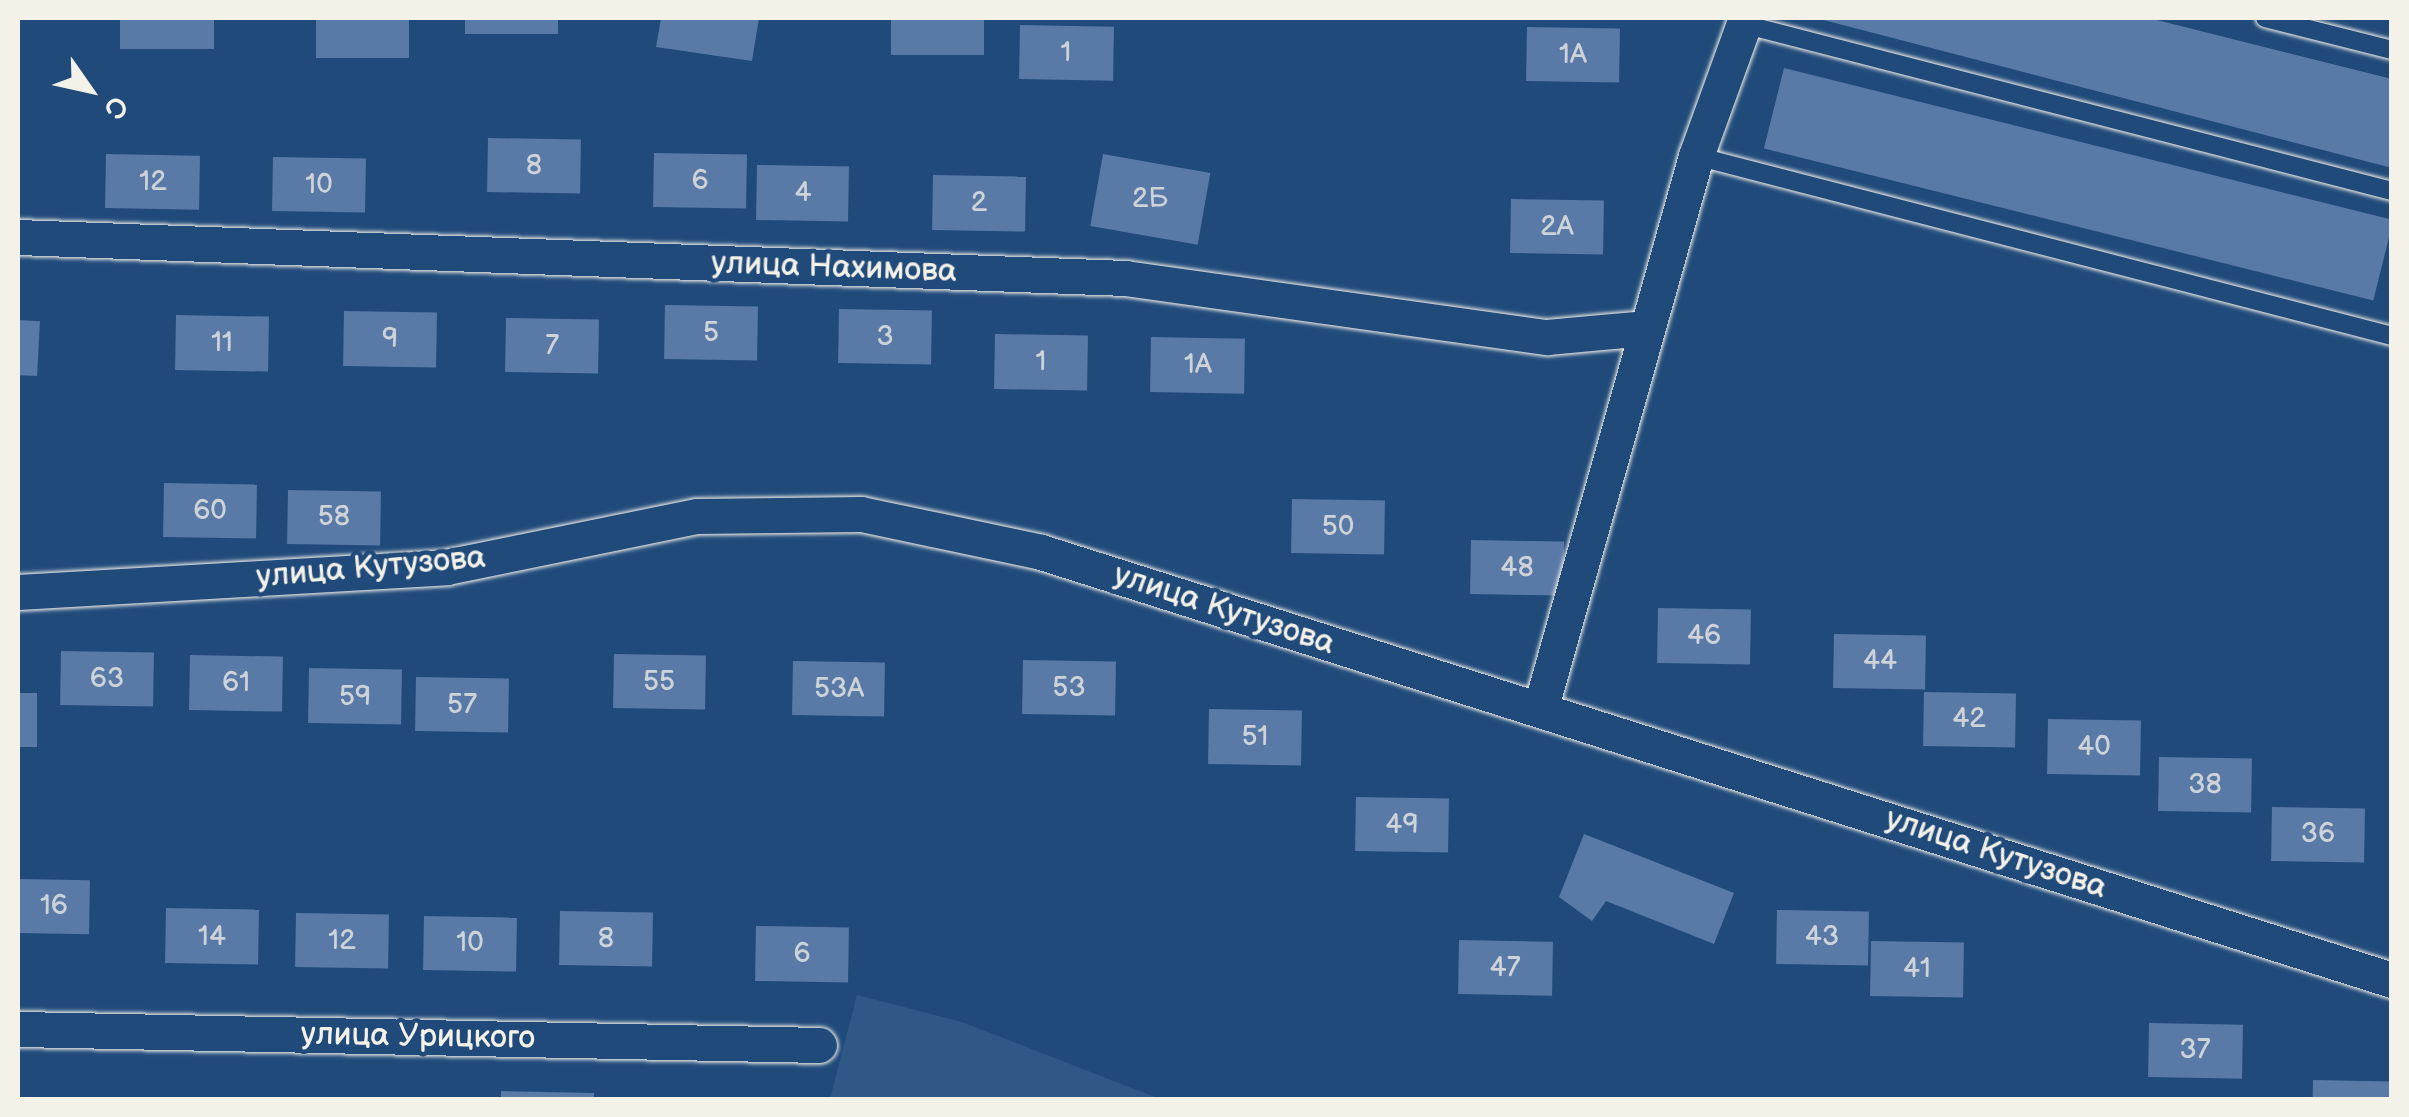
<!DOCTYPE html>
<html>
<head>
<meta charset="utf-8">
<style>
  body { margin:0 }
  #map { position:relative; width:2409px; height:1117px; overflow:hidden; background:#1f4a7a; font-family:"Balsamiq Sans",sans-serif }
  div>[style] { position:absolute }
  .built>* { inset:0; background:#305887 }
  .building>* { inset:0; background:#5979a6; transform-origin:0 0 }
  .roads { filter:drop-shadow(0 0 2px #f4f1e8) drop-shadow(0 0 2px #f4f1e8) }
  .service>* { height:18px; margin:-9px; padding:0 9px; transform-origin:9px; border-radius:9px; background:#1f4a7a }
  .minor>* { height:35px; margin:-17.5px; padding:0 17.5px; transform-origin:17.5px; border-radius:17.5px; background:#1f4a7a }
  span { translate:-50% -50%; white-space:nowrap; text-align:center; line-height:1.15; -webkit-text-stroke:9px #1f4a7a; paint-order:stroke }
  .number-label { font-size:28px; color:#cdd3d8 }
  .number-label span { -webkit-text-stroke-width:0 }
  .street-label { font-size:32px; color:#f4f1e8 }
  .frame { position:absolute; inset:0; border:20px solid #f4f1e8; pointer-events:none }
  .north { position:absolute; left:40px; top:40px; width:100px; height:100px; -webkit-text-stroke:8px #1f4a7a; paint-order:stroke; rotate:124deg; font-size:28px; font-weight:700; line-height:40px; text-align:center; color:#f4f1e8 }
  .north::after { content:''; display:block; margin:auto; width:35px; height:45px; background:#f4f1e8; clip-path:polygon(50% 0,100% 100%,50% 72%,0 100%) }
</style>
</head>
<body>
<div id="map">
  <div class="built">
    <i style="clip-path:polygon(857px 995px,962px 1022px,1160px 1099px,830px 1099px)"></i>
  </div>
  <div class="building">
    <i style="left:120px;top:18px;width:94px;height:31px"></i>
    <i style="left:316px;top:18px;width:93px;height:40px"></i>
    <i style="left:465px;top:18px;width:93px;height:16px"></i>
    <i style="clip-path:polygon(661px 18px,759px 18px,752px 61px,656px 47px)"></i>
    <i style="left:891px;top:18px;width:93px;height:37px"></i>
    <i style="clip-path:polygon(1816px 18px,2149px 18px,2392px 79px,2392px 168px)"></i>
    <i style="left:1020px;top:25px;width:94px;height:54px;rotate:1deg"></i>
    <i style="left:1527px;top:27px;width:93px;height:54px;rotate:1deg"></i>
    <i style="left:1784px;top:68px;width:628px;height:83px;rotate:14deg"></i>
    <i style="left:488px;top:138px;width:93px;height:54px;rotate:1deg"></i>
    <i style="left:654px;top:153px;width:93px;height:54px;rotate:1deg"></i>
    <i style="left:106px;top:154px;width:94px;height:54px;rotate:1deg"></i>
    <i style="left:1103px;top:154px;width:109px;height:73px;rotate:10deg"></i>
    <i style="left:273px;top:157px;width:93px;height:54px;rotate:1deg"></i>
    <i style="left:757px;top:165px;width:92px;height:55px;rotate:1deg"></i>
    <i style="left:933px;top:175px;width:93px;height:55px;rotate:1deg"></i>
    <i style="left:1511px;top:199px;width:93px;height:54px;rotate:1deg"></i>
    <i style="left:665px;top:305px;width:93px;height:54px;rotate:1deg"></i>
    <i style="left:839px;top:309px;width:93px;height:54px;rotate:1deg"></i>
    <i style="left:344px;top:311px;width:93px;height:55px;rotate:1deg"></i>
    <i style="left:176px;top:315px;width:93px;height:55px;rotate:1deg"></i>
    <i style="left:506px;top:318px;width:93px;height:54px;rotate:1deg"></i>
    <i style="left:18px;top:320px;width:22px;height:55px;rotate:3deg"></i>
    <i style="left:995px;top:334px;width:93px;height:55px;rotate:1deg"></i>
    <i style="left:1151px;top:337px;width:94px;height:55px;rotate:1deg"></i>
    <i style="left:164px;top:483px;width:93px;height:54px;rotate:1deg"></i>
    <i style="left:288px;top:490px;width:93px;height:54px;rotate:1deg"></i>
    <i style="left:1292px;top:499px;width:93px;height:54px;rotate:1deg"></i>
    <i style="left:1471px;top:540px;width:93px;height:54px;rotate:1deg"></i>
    <i style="left:1658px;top:608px;width:93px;height:55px;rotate:1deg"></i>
    <i style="left:1834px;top:634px;width:92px;height:54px;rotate:1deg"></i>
    <i style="left:61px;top:651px;width:93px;height:54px;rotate:1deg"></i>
    <i style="left:614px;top:654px;width:92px;height:54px;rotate:1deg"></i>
    <i style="left:190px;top:655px;width:93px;height:55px;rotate:1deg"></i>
    <i style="left:1023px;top:660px;width:93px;height:54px;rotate:1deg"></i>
    <i style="left:793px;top:661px;width:92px;height:54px;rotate:1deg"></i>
    <i style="left:309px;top:668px;width:93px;height:55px;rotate:1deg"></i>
    <i style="left:416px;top:677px;width:93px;height:54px;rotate:1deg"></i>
    <i style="left:1924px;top:692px;width:92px;height:54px;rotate:1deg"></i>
    <i style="left:18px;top:693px;width:19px;height:54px"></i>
    <i style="left:1209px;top:709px;width:93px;height:55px;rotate:1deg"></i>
    <i style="left:2048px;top:719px;width:93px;height:55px;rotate:1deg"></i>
    <i style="left:2159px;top:757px;width:93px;height:54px;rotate:1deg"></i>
    <i style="left:1356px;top:797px;width:93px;height:54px;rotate:1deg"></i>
    <i style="left:2272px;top:807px;width:93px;height:54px;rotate:1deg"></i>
    <i style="clip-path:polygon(1584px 834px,1734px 893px,1714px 944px,1606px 901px,1592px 921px,1559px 897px)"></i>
    <i style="left:18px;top:879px;width:72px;height:54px;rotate:1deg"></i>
    <i style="left:166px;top:908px;width:93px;height:55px;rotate:1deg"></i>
    <i style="left:1777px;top:910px;width:92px;height:54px;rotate:1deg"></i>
    <i style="left:560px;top:911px;width:93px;height:54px;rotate:1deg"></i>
    <i style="left:296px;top:913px;width:93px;height:54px;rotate:1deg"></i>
    <i style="left:424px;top:916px;width:93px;height:54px;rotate:1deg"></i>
    <i style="left:756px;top:926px;width:93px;height:55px;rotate:1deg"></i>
    <i style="left:1459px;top:940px;width:94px;height:54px;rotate:1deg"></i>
    <i style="left:1871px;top:941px;width:93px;height:55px;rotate:1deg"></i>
    <i style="left:2149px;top:1023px;width:94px;height:54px;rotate:1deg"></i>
    <i style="left:2313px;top:1080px;width:79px;height:20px;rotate:1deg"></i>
    <i style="clip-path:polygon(501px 1091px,594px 1093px,594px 1100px,501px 1100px)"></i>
  </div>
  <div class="roads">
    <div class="service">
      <i style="left:2265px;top:18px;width:131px;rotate:14.1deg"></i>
      <i style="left:1743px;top:24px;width:670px;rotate:14.43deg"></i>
      <i style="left:1696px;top:156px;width:719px;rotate:14.5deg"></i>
    </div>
    <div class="minor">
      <i style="left:18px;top:237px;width:1108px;rotate:2.12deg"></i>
      <i style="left:1125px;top:278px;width:426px;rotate:8deg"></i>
      <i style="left:1547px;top:337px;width:98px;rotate:-5.2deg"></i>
      <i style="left:18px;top:592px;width:429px;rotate:-3.3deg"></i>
      <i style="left:446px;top:567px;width:256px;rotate:-11.5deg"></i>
      <i style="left:697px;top:516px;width:164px;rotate:-0.7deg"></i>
      <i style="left:861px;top:514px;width:184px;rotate:11.9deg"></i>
      <i style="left:1041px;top:552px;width:1417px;rotate:17.58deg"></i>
      <i style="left:1540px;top:710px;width:576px;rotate:-74.27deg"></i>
      <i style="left:1696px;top:156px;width:147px;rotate:-70.1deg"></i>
      <i style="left:18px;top:1029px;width:801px;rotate:1.14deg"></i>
    </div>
  </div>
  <div class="number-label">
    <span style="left:1066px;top:53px">1</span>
    <span style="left:1573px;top:55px">1А</span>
    <span style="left:534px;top:166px">8</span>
    <span style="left:700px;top:181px">6</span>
    <span style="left:153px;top:182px">12</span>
    <span style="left:319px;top:185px">10</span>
    <span style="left:803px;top:193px">4</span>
    <span style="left:1150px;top:199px">2Б</span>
    <span style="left:979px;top:203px">2</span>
    <span style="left:1557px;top:227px">2А</span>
    <span style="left:711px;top:333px">5</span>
    <span style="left:885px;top:337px">3</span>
    <span style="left:390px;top:339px">9</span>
    <span style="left:222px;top:343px">11</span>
    <span style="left:552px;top:346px">7</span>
    <span style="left:1041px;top:362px">1</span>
    <span style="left:1198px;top:365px">1А</span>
    <span style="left:210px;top:511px">60</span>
    <span style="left:334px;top:517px">58</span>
    <span style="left:1338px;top:527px">50</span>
    <span style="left:1517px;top:568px">48</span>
    <span style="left:1704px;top:636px">46</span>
    <span style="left:1880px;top:661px">44</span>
    <span style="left:107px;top:679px">63</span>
    <span style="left:659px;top:682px">55</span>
    <span style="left:236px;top:683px">61</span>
    <span style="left:1069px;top:688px">53</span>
    <span style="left:839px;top:689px">53А</span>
    <span style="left:355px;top:697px">59</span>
    <span style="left:462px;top:705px">57</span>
    <span style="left:1969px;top:719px">42</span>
    <span style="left:1255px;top:737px">51</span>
    <span style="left:2094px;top:747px">40</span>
    <span style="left:2205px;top:785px">38</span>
    <span style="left:1402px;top:825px">49</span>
    <span style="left:2318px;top:834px">36</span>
    <span style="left:54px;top:906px">16</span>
    <span style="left:212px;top:937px">14</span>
    <span style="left:1822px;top:937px">43</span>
    <span style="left:606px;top:939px">8</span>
    <span style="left:342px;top:941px">12</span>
    <span style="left:470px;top:943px">10</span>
    <span style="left:802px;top:954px">6</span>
    <span style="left:1505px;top:968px">47</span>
    <span style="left:1917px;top:969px">41</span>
    <span style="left:2195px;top:1050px">37</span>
  </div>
  <div class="street-label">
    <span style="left:834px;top:268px;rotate:2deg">улица Нахимова</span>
    <span style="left:371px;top:568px;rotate:-5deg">улица Кутузова</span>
    <span style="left:1224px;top:610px;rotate:18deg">улица Кутузова</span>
    <span style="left:1996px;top:854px;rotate:18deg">улица Кутузова</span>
    <span style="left:418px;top:1037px;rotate:1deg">улица Урицкого</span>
  </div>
  <div class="frame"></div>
  <div class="north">С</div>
</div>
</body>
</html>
